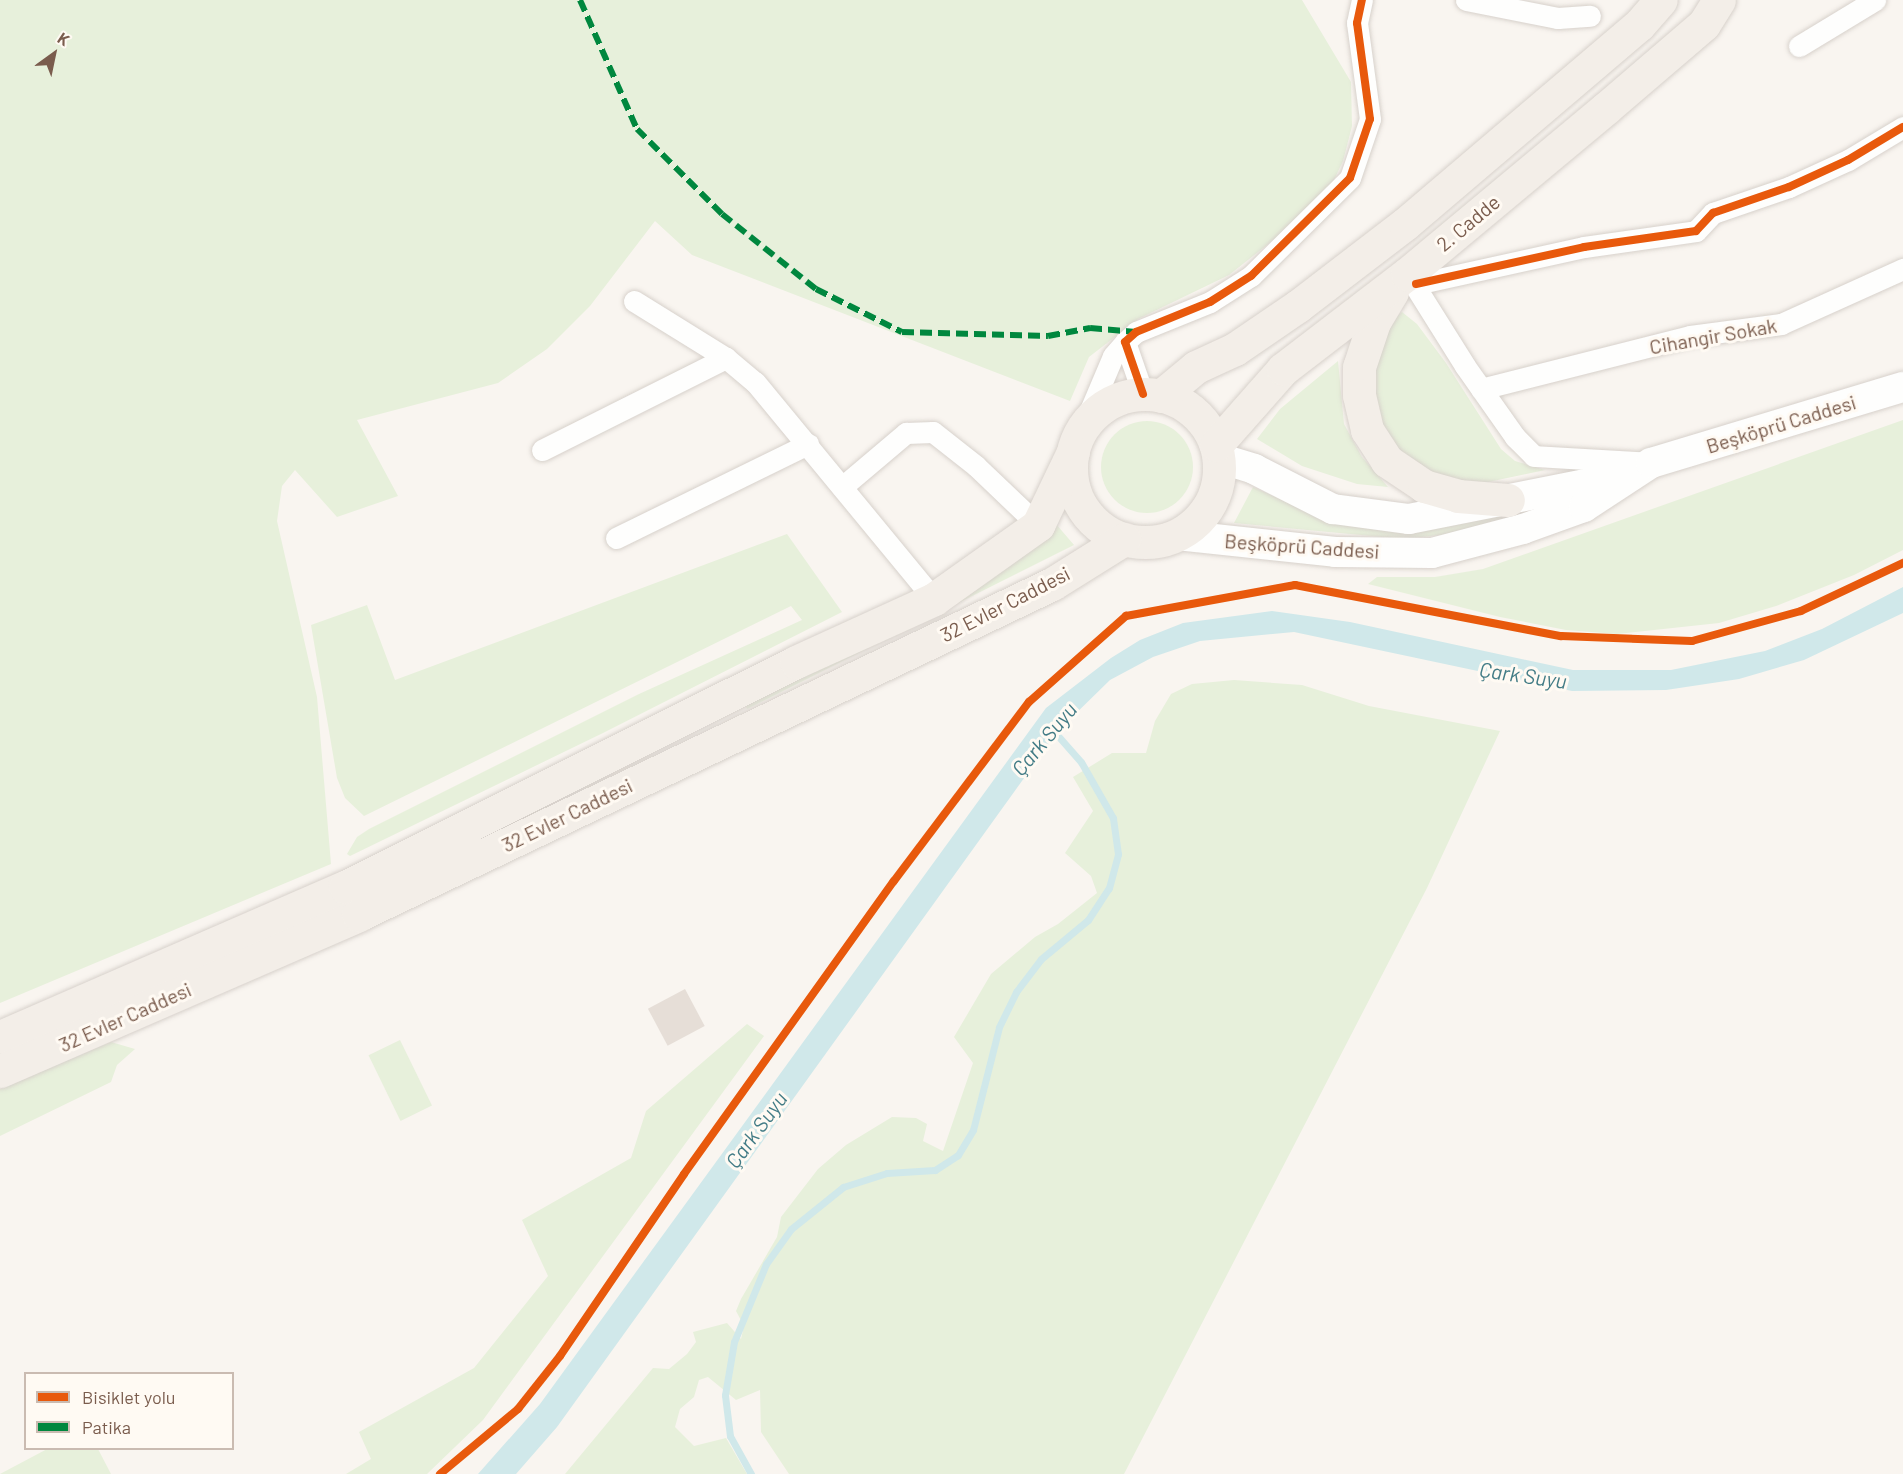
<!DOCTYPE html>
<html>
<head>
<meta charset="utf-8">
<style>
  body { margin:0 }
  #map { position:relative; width:1903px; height:1474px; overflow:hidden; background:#f9f5f0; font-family:Barlow,sans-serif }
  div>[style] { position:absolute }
  .green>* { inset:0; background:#e7f0db; transform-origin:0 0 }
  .round { border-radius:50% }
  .water>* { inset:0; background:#d0e8ea }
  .stream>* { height:7px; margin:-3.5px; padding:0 3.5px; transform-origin:3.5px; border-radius:3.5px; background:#d0e8ea }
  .building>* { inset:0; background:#e6ded7; transform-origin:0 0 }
  .roads { filter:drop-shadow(0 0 2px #d7d1cb) drop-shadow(0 0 2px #d7d1cb) }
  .minor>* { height:21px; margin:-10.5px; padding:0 10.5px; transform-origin:10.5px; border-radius:10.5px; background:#fefefd }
  .secondary>* { height:30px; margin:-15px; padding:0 15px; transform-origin:15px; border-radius:15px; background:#fefefd }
  .primary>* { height:33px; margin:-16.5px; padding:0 16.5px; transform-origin:16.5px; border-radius:16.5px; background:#f3eee8 }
  .primary>.ring { margin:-16.5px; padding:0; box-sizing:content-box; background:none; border:33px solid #f3eee8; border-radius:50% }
  .quiet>* { height:6px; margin-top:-3px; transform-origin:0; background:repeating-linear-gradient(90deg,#00873e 0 12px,transparent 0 18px) }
  .cycleway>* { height:8px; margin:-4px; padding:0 4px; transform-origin:4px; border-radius:4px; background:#e8590c }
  span { translate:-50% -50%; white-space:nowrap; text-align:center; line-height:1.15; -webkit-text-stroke:6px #fffaf3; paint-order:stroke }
  .street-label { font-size:20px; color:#7a5c4d }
  .water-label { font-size:21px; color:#437c86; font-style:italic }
  .legend { position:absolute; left:24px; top:1372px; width:210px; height:78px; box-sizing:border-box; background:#fffaf3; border:2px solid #cabbb1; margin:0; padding:8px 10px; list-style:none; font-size:18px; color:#7a5c4d }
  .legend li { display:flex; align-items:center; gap:12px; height:30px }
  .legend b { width:30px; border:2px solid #cabbb1 }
  .north { position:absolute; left:24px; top:24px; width:60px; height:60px; -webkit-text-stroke:4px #fffaf3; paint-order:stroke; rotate:33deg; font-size:16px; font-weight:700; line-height:24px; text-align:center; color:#7a5c4d }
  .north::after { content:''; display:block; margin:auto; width:21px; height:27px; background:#7a5c4d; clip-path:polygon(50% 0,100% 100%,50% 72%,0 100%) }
</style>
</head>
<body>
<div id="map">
  <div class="green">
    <i style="clip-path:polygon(0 0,1302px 0,1351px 82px,1352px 126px,1343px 161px,1325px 199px,1229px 275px,1138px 319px,1089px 357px,1070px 401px,692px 255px,655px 221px,590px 306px,547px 349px,498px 383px,357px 420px,398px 496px,337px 517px,295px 470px,282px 486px,277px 521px,317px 697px,331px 864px,0 1003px)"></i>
    <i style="clip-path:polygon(1402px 312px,1417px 324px,1446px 363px,1501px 449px,1515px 461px,1545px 470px,1474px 485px,1427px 475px,1389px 442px,1369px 394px,1388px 324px)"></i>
    <i style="clip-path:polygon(1338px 361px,1344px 424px,1362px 457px,1388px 487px,1357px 484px,1302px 466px,1257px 439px,1280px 409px)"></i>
    <i style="clip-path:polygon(1903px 420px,1903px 550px,1854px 575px,1776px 606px,1719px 623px,1617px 634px,1566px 630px,1500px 617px,1368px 584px,1377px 577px,1435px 577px,1483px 569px)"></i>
    <i class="round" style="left:1101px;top:421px;width:92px;height:92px"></i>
    <i style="clip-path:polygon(1253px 487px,1302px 509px,1458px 524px,1551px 506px,1449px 534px,1404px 539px,1234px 523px)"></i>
    <i style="clip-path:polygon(1056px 524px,1074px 545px,747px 709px,745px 704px,980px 585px,1021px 557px)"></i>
    <i style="clip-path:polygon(787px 534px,842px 612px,603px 733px,350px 856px,347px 854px,357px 837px,369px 829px,639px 694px,802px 620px,791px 606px,364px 816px,345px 798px,337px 778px,311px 625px,367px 605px,395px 680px)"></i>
    <i style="clip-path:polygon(1234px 680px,1302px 685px,1369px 706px,1500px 731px,1427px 888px,1124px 1474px,789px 1474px,761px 1432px,760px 1390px,736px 1400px,708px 1377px,699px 1380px,694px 1397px,680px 1409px,675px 1427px,694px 1446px,726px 1438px,747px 1474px,565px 1474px,653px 1368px,669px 1369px,687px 1354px,696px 1342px,693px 1332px,727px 1323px,741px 1339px,744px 1326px,736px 1311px,741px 1299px,777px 1237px,781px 1217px,818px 1169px,846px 1145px,892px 1117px,916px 1118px,927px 1124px,923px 1141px,943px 1151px,973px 1063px,954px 1037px,991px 974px,1035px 937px,1058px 924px,1097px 893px,1091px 876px,1065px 853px,1093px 811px,1073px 777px,1112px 753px,1146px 753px,1155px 721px,1171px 694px,1192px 684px)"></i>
    <i style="clip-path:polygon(747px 1024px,764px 1036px,483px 1420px,427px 1474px,346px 1474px,371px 1459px,359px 1432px,474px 1368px,548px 1276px,522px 1220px,631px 1158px,646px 1111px)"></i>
    <i style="left:400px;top:1040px;width:73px;height:35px;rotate:64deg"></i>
    <i style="clip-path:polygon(111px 1042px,135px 1049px,117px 1065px,111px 1082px,0 1136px,0 1089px)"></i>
    <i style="clip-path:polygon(49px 1448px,98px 1449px,111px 1474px,0 1474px)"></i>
  </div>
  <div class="water">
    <i style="clip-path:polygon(1903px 587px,1903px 613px,1804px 660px,1739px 679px,1666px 690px,1572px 691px,1294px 632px,1200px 641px,1153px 657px,1110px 680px,1063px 726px,1040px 756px,557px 1427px,516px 1474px,478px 1474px,540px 1404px,1046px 708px,1111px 658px,1140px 640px,1183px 623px,1272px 611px,1350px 622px,1573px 670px,1671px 670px,1765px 651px,1822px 629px)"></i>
  </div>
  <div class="stream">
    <i style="left:751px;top:1474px;width:43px;rotate:-118.9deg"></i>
    <i style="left:730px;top:1436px;width:41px;rotate:-97deg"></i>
    <i style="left:725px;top:1395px;width:54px;rotate:-80.4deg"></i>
    <i style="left:734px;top:1342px;width:84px;rotate:-67.7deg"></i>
    <i style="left:766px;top:1264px;width:43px;rotate:-54.5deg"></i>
    <i style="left:791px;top:1229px;width:67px;rotate:-38.9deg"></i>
    <i style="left:843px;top:1187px;width:46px;rotate:-17.7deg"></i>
    <i style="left:887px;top:1173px;width:48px;rotate:-3.6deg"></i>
    <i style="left:935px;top:1170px;width:27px;rotate:-33deg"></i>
    <i style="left:958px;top:1155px;width:29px;rotate:-59deg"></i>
    <i style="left:973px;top:1130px;width:106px;rotate:-75.8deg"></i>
    <i style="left:999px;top:1027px;width:39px;rotate:-64deg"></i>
    <i style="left:1016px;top:992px;width:41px;rotate:-52.9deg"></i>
    <i style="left:1041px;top:959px;width:61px;rotate:-39.7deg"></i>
    <i style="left:1088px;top:920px;width:38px;rotate:-57deg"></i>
    <i style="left:1109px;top:888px;width:35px;rotate:-75deg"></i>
    <i style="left:1118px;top:854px;width:36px;rotate:-98deg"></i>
    <i style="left:1113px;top:818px;width:64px;rotate:-119.7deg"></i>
    <i style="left:1081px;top:762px;width:44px;rotate:-131.3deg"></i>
  </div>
  <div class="building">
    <i style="left:685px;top:989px;width:42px;height:42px;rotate:62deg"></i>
  </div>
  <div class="roads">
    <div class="minor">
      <i style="left:1466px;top:0;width:94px;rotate:11.1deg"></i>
      <i style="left:1558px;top:18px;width:32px;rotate:-4deg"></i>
      <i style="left:1799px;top:46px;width:89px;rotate:-31.2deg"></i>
      <i style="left:1408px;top:275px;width:107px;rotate:57.9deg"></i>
      <i style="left:1465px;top:366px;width:87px;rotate:54.8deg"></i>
      <i style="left:1515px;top:437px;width:27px;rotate:45deg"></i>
      <i style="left:1534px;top:456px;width:117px;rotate:3.4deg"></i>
      <i style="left:1416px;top:284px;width:172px;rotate:-12.4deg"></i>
      <i style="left:1584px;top:247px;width:113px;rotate:-8.1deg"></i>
      <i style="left:1696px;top:231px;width:25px;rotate:-47deg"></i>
      <i style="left:1713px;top:213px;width:80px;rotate:-18.9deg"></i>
      <i style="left:1789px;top:187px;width:65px;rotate:-24.6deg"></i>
      <i style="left:1848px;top:160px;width:64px;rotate:-31deg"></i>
      <i style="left:634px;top:301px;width:108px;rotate:31.8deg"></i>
      <i style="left:726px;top:358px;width:38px;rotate:40deg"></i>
      <i style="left:755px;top:382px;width:281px;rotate:50.5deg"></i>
      <i style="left:1481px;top:389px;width:216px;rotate:-14.2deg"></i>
      <i style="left:1690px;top:336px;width:92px;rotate:-7.5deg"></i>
      <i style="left:1781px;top:324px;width:134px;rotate:-24.3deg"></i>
      <i style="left:1143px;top:394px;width:55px;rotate:-109.1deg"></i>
      <i style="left:1125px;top:342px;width:15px;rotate:-42deg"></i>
      <i style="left:1136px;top:332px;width:80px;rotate:-22.1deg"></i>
      <i style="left:1210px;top:302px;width:49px;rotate:-32.4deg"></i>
      <i style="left:1251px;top:276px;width:139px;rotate:-44.7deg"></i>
      <i style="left:1350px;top:178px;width:62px;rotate:-71.3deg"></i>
      <i style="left:1370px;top:119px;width:97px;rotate:-97.7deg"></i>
      <i style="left:1357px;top:23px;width:24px;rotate:-78deg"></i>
      <i style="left:1082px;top:429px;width:79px;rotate:-67deg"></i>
      <i style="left:1113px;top:356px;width:18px;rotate:-49deg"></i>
      <i style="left:542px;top:450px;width:206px;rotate:-26.6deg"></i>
      <i style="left:842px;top:487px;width:84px;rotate:-40.2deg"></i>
      <i style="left:906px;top:433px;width:27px;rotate:-2deg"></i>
      <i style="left:933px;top:432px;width:55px;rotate:38.3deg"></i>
      <i style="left:976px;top:466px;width:86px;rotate:43.6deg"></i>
      <i style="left:616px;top:538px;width:214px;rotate:-26.1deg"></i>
    </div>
    <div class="secondary">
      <i style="left:1219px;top:458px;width:37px;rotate:17deg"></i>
      <i style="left:1254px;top:469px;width:89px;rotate:26.9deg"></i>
      <i style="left:1333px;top:509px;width:77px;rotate:7.5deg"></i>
      <i style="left:1409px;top:519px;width:212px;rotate:-11.2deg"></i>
      <i style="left:1177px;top:535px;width:159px;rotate:6.1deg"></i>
      <i style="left:1335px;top:552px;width:97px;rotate:0.6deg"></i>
      <i style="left:1432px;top:553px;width:94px;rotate:-14.8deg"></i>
      <i style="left:1523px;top:529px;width:65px;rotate:-19.8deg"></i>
      <i style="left:1584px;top:507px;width:80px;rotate:-33.3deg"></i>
      <i style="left:1651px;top:463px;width:263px;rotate:-16.8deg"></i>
    </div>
    <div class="primary">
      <i style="left:1392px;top:292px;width:35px;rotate:121deg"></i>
      <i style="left:1374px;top:322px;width:47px;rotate:108.4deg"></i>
      <i style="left:1359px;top:367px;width:28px;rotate:90deg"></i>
      <i style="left:1359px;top:395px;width:36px;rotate:77deg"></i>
      <i style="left:1367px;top:430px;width:37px;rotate:57deg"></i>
      <i style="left:1387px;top:461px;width:45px;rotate:34deg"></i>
      <i style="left:1424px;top:486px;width:35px;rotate:16deg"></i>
      <i style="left:1458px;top:496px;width:50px;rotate:4.6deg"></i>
      <i class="ring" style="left:1071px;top:394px;width:115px;height:115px"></i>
      <i style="left:1161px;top:396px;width:45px;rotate:-39.6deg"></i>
      <i style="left:1196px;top:367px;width:43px;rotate:-24.8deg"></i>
      <i style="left:1235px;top:349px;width:76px;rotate:-34.3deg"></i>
      <i style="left:1298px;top:306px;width:135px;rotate:-37.5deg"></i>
      <i style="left:1405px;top:224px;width:307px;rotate:-40.4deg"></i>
      <i style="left:1639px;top:25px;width:33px;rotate:-49deg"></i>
      <i style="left:1216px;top:445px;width:101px;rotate:-48.6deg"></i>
      <i style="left:1283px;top:369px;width:156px;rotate:-37.5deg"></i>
      <i style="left:1407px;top:274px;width:258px;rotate:-39.8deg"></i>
      <i style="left:1605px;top:109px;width:130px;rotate:-40.6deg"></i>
      <i style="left:1704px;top:24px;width:28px;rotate:-58deg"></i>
      <i style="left:0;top:1037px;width:376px;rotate:-23.5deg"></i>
      <i style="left:345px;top:887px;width:504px;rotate:-26.51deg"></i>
      <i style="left:796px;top:662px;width:152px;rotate:-24.5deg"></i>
      <i style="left:934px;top:599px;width:128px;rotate:-35.4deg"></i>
      <i style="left:1038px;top:525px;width:81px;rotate:-64.4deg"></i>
      <i style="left:0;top:1071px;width:391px;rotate:-23.5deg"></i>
      <i style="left:358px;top:915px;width:769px;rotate:-25.5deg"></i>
      <i style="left:1052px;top:584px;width:85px;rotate:-32deg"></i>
    </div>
  </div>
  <div class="quiet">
    <i style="left:580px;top:0;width:141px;rotate:66.2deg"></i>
    <i style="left:637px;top:129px;width:120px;rotate:45deg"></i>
    <i style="left:722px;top:214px;width:120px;rotate:38.6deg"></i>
    <i style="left:816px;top:289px;width:96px;rotate:26.6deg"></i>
    <i style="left:902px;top:332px;width:146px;rotate:1.6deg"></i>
    <i style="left:1048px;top:336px;width:43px;rotate:-10.8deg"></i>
    <i style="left:1090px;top:328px;width:46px;rotate:5deg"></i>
  </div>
  <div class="cycleway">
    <i style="left:1416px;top:284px;width:172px;rotate:-12.4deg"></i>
    <i style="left:1584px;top:247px;width:113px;rotate:-8.1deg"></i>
    <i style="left:1696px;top:231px;width:25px;rotate:-47deg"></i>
    <i style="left:1713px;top:213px;width:80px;rotate:-18.9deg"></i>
    <i style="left:1789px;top:187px;width:65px;rotate:-24.6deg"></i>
    <i style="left:1848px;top:160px;width:64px;rotate:-31deg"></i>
    <i style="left:1143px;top:394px;width:55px;rotate:-109.1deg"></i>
    <i style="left:1125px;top:342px;width:15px;rotate:-42deg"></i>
    <i style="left:1136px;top:332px;width:80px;rotate:-22.1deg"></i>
    <i style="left:1210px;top:302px;width:49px;rotate:-32.4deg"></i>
    <i style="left:1251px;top:276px;width:139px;rotate:-44.7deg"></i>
    <i style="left:1350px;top:178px;width:62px;rotate:-71.3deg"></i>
    <i style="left:1370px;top:119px;width:97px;rotate:-97.7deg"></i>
    <i style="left:1357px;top:23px;width:24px;rotate:-78deg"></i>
    <i style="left:440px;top:1474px;width:102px;rotate:-39.8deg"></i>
    <i style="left:518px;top:1409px;width:68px;rotate:-51.6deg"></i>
    <i style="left:560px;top:1356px;width:220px;rotate:-55.7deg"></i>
    <i style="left:684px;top:1174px;width:360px;rotate:-54.4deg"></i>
    <i style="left:894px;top:881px;width:224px;rotate:-53deg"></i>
    <i style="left:1029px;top:702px;width:130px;rotate:-41.6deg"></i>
    <i style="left:1126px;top:616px;width:172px;rotate:-10.4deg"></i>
    <i style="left:1295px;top:585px;width:271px;rotate:10.9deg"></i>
    <i style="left:1561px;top:636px;width:131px;rotate:2.2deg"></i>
    <i style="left:1692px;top:641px;width:113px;rotate:-15.4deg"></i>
    <i style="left:1801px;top:611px;width:113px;rotate:-25.2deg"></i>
  </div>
  <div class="street-label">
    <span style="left:1468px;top:223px;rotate:-40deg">2. Cadde</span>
    <span style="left:1713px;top:336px;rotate:-10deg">Cihangir Sokak</span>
    <span style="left:1781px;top:424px;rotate:-17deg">Beşköprü Caddesi</span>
    <span style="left:1302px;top:546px;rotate:4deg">Beşköprü Caddesi</span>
    <span style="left:1005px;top:604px;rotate:-27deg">32 Evler Caddesi</span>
    <span style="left:567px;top:815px;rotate:-26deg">32 Evler Caddesi</span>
    <span style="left:125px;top:1017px;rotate:-24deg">32 Evler Caddesi</span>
  </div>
  <div class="water-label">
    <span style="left:1523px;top:675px;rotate:8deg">Çark Suyu</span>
    <span style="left:1044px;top:739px;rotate:-50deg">Çark Suyu</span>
    <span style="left:756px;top:1130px;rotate:-54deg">Çark Suyu</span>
  </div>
  <ul class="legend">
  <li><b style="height:8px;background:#e8590c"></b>Bisiklet yolu</li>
  <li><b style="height:8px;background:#00873e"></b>Patika</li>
  </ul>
  <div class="north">K</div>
</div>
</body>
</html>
